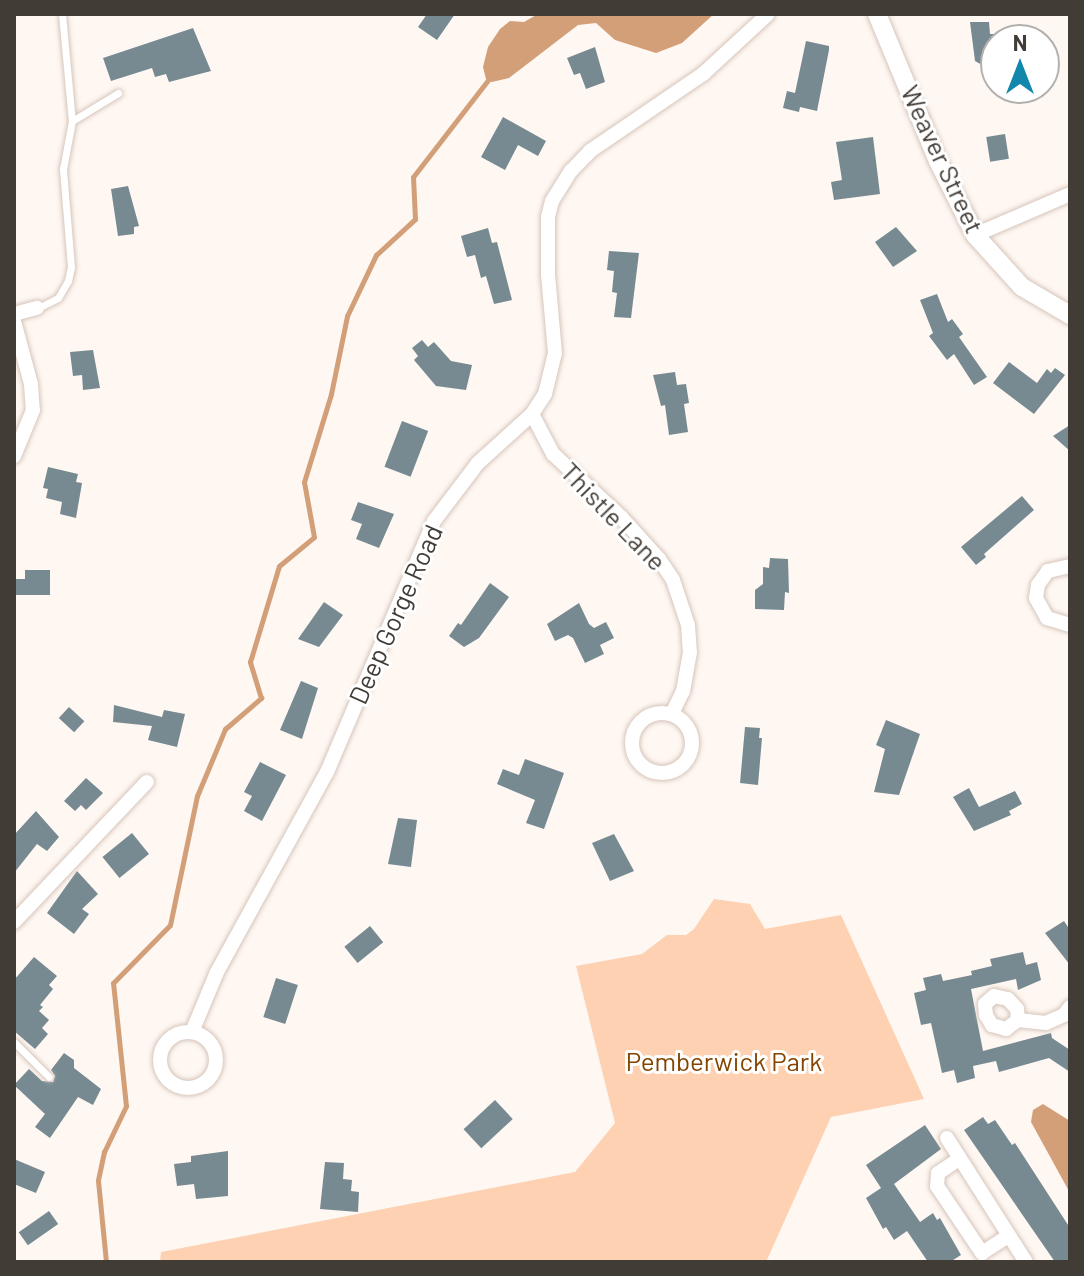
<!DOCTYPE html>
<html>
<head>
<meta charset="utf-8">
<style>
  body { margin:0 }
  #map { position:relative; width:1084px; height:1276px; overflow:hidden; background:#fef7f2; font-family:Barlow,sans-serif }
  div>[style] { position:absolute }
  .green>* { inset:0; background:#fdd1b2 }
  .water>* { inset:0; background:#d39f78 }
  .stream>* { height:5px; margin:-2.5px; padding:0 2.5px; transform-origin:2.5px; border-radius:2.5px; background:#d39f78 }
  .building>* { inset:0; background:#778a92; transform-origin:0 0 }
  .roads { filter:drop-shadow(0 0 2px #d6c5ba) drop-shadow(0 0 2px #d6c5ba) }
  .service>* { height:7px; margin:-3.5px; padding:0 3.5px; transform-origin:3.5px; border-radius:3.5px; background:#fff }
  .minor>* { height:14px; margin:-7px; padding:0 7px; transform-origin:7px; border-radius:7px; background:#fff }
  .minor>.ring { margin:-7px; padding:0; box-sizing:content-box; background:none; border:14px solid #fff; border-radius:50% }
  .tertiary>* { height:18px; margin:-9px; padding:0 9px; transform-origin:9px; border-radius:9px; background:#fff }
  span { translate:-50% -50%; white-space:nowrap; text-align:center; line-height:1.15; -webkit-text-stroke:6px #fff; paint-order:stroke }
  .street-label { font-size:26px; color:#423c37 }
  .park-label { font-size:26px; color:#844400 }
  .frame { position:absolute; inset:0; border:16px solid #423c37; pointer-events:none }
  .north { position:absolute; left:980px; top:24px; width:80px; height:80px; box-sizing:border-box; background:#fff; border:2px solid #b3b1af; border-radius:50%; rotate:0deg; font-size:22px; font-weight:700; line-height:32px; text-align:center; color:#423c37 }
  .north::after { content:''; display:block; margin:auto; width:28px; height:36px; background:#1187ac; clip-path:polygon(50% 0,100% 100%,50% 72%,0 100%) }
</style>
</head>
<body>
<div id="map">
  <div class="green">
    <i style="clip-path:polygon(714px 899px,750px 904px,765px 929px,841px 915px,924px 1099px,831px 1117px,766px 1262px,160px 1262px,161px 1252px,575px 1172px,615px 1123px,576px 966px,642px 954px,667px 935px,686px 935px,694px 929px)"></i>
  </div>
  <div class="water">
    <i style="clip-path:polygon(538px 14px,714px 14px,682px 43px,656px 53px,615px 40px,596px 23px,578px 25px,509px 78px,492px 82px,486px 79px,483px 67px,488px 47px,500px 29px,510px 21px,524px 22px)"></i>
    <i style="clip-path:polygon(1043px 1104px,1070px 1121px,1070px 1193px,1031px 1122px,1033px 1110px)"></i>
  </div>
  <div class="stream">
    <i style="left:106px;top:1262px;width:82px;rotate:-95.6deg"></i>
    <i style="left:98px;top:1180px;width:29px;rotate:-78deg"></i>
    <i style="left:104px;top:1152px;width:51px;rotate:-64.4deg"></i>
    <i style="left:126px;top:1106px;width:124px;rotate:-96deg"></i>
    <i style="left:113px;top:983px;width:81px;rotate:-45.5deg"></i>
    <i style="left:170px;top:925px;width:132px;rotate:-78.2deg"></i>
    <i style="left:197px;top:796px;width:73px;rotate:-67.3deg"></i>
    <i style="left:225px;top:729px;width:48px;rotate:-40.7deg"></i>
    <i style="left:261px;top:698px;width:38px;rotate:-107deg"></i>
    <i style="left:250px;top:662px;width:100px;rotate:-73.2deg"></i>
    <i style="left:279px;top:566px;width:45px;rotate:-39.6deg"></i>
    <i style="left:314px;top:537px;width:56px;rotate:-100.3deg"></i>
    <i style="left:304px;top:482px;width:92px;rotate:-72.9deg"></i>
    <i style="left:331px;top:394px;width:80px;rotate:-78.4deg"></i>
    <i style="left:347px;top:316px;width:68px;rotate:-64.6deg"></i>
    <i style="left:376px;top:255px;width:53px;rotate:-42.7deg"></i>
    <i style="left:415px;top:219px;width:42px;rotate:-92.7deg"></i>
    <i style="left:413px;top:177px;width:128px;rotate:-52.3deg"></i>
  </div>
  <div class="building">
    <i style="clip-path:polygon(427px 14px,455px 14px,437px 40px,418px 27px)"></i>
    <i style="clip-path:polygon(970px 22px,989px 22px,990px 34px,996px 34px,996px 64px,982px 65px,975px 61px)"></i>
    <i style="clip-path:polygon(193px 28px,211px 71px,169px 82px,166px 74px,155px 77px,152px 68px,111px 81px,103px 58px)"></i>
    <i style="clip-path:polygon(806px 41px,829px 46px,829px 50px,817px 111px,800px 107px,799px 112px,783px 108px,787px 91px,795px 93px)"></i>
    <i style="clip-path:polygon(595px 47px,605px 82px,586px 89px,580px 73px,574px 75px,567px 58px)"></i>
    <i style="clip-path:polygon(503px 117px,546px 141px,538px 156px,518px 145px,505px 170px,481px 157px)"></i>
    <i style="left:1005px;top:134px;width:25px;height:19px;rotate:81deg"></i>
    <i style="clip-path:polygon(873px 137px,880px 194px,834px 200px,831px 182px,842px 180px,836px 142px)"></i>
    <i style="clip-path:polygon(128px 186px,139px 226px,134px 227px,134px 234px,118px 236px,111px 189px)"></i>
    <i style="clip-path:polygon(896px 227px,917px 251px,893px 267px,875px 242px)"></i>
    <i style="clip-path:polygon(488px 228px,492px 243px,497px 242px,512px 300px,494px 304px,486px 276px,481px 278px,475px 255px,467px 257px,461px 236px)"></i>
    <i style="clip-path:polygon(609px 251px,639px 253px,631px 318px,614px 317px,617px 293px,612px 292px,614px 271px,607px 270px)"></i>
    <i style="clip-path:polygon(937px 294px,948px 322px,952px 319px,963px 334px,959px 337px,987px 377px,974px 385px,954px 354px,947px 360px,929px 336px,933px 333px,920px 300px)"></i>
    <i style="clip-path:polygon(422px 340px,428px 347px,434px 342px,451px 361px,472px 365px,466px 390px,436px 386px,414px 360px,418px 356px,412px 348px)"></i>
    <i style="clip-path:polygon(93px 350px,100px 388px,83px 390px,82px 375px,73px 376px,70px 352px)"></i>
    <i style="clip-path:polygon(1009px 362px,1037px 383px,1047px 369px,1051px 373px,1055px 368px,1065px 375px,1034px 414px,993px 383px)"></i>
    <i style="clip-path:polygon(675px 372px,677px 385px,686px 384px,689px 403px,684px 404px,688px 432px,669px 435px,665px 405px,661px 406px,653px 375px)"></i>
    <i style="left:402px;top:421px;width:28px;height:49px;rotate:21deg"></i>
    <i style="clip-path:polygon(1070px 425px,1070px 451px,1053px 436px)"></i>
    <i style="clip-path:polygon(48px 467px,78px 474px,76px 482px,82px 483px,76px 518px,60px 514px,62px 502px,46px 498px,48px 489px,43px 488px)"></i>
    <i style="clip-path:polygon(1022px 496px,1034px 510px,984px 554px,986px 557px,976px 565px,961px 547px)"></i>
    <i style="clip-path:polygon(358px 502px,394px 514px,379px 548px,356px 539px,362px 524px,351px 520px)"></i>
    <i style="clip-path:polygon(770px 558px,788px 559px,789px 593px,785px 592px,784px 610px,755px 609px,755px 590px,763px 584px,763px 567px,769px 568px)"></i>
    <i style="clip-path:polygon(25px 570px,50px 570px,50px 595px,14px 595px,14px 579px,25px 579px)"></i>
    <i style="clip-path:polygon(490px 583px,509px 597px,479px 638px,464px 647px,449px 636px,458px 623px,461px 625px)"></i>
    <i style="clip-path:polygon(324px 602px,343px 615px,319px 647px,298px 639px)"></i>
    <i style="clip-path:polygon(579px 603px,589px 624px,594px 628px,606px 622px,614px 638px,600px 645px,604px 654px,585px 663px,573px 638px,568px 635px,555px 641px,547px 624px)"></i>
    <i style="clip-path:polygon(301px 681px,318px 688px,302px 739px,280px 730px)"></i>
    <i style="clip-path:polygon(114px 705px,162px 717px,164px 710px,185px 714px,177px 747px,148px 740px,152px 726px,113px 722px)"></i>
    <i style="left:69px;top:707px;width:21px;height:15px;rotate:43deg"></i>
    <i style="clip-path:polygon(886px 720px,920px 734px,899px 795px,874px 792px,885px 749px,876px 745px)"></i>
    <i style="clip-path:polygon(745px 727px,760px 728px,759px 738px,762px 738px,758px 785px,740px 783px)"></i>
    <i style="clip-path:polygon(525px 759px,564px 773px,544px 829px,526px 823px,535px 800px,497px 784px,503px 769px,519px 775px)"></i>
    <i style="clip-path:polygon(260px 762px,286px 775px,262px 821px,244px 811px,252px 796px,244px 792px)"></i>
    <i style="clip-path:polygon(86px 778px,103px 793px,86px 810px,81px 805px,75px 811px,64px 801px)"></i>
    <i style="clip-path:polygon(969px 788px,979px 807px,1015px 791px,1022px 804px,1009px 811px,1011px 815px,974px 831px,953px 797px)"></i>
    <i style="clip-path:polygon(36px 811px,59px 837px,47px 851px,37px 844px,14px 873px,14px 835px)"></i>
    <i style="clip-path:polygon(398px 818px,417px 820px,411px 867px,388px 864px)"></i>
    <i style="left:132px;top:833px;width:27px;height:38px;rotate:51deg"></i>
    <i style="clip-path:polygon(614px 834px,634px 871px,610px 881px,592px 843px)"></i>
    <i style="clip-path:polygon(77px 871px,98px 894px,82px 909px,89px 914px,74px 934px,47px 913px)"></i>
    <i style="clip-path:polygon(1064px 921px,1070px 930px,1070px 965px,1045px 933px)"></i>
    <i style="left:370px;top:926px;width:21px;height:33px;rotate:51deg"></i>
    <i style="clip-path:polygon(1023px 952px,1026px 965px,1037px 962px,1041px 980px,1018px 990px,1016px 979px,971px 989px,983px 1051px,1051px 1033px,1052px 1038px,1070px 1050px,1070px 1072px,1049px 1058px,999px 1072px,996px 1061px,973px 1066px,975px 1078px,957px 1083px,954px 1070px,942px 1073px,931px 1023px,921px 1025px,914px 993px,926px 990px,923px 978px,941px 974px,943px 981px,972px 975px,971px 971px,992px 966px,990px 959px)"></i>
    <i style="clip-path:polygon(34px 957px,57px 976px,49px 985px,53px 989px,40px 1005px,43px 1007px,39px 1011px,49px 1020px,42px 1028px,48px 1034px,35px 1049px,14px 1031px,14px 980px)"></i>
    <i style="left:276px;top:978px;width:23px;height:41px;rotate:18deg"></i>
    <i style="clip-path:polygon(64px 1053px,74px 1060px,74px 1068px,101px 1089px,93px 1105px,78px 1097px,50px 1138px,35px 1127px,45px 1114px,14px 1085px,29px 1069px,42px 1081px,53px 1082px,55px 1076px,51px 1070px)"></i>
    <i style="left:495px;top:1100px;width:26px;height:43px;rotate:47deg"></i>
    <i style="clip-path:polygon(983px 1117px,988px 1124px,995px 1120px,1012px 1145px,1015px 1143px,1070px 1228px,1070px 1262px,1055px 1262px,964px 1130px)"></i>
    <i style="clip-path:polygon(925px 1125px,941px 1149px,894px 1184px,920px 1222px,933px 1213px,937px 1220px,940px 1218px,961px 1255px,950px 1262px,928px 1262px,907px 1231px,894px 1240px,886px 1227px,883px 1229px,866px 1198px,881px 1188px,866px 1165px)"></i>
    <i style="clip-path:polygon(228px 1151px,228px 1196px,196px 1199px,194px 1184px,177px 1186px,174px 1164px,191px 1162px,191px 1156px)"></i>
    <i style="clip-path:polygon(14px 1159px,45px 1172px,36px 1193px,14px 1184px)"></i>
    <i style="clip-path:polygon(325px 1162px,344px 1163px,343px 1179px,352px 1180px,351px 1191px,359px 1192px,358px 1212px,320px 1209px)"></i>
    <i style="left:49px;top:1211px;width:16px;height:37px;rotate:55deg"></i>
  </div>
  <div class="roads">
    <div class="service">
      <i style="left:62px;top:14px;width:107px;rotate:84.7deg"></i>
      <i style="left:38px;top:308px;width:22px;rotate:-27deg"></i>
      <i style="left:58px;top:298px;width:20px;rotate:-60deg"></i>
      <i style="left:68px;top:281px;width:14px;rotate:-78deg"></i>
      <i style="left:71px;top:267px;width:98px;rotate:-94.7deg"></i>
      <i style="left:63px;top:169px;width:49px;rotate:-79.4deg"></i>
      <i style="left:72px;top:121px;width:54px;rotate:-31.3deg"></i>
      <i style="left:14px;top:1042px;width:49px;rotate:45deg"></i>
    </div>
    <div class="minor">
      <i style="left:975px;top:235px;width:103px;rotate:-23.3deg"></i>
      <i style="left:14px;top:314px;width:24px;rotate:-15deg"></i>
      <i style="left:14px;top:321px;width:65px;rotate:74.9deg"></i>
      <i style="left:31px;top:384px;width:26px;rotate:86deg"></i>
      <i style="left:33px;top:410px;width:50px;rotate:112.4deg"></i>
      <i style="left:532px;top:414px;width:45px;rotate:62.3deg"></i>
      <i style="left:553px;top:454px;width:93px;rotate:42.8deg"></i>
      <i style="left:621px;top:517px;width:57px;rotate:47.9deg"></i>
      <i style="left:659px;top:559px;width:25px;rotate:56deg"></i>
      <i style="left:673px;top:580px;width:47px;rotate:71.6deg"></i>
      <i style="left:688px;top:625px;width:27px;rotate:86deg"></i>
      <i style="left:690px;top:652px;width:40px;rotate:100deg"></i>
      <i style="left:683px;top:691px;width:25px;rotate:116deg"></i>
      <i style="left:1070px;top:566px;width:23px;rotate:167deg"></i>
      <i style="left:1048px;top:571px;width:17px;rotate:126deg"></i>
      <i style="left:1038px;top:585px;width:13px;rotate:99deg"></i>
      <i style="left:1036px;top:598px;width:23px;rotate:61deg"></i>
      <i style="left:1047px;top:618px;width:24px;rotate:17deg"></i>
      <i class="ring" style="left:632px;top:713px;width:46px;height:46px"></i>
      <i style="left:14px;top:922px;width:193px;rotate:-46.5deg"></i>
      <i style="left:1018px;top:1020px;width:11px;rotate:-95deg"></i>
      <i style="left:1017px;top:1009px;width:13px;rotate:-132deg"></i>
      <i style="left:1008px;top:999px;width:14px;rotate:-168deg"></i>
      <i style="left:994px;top:996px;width:12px;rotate:138deg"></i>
      <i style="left:985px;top:1004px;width:11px;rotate:85deg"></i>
      <i style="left:986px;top:1015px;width:12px;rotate:59deg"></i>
      <i style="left:992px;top:1025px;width:15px;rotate:16deg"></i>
      <i style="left:1006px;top:1029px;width:15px;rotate:-37deg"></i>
      <i style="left:1018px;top:1020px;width:28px;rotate:6deg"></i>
      <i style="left:1046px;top:1023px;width:20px;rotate:-24deg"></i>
      <i style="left:1064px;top:1015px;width:10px;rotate:-53deg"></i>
      <i style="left:192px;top:1032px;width:65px;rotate:-67.4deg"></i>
      <i style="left:217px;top:972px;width:228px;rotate:-61.2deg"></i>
      <i style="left:327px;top:772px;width:273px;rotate:-66.9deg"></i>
      <i style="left:434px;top:521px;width:73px;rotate:-52.8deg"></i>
      <i style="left:478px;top:463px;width:73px;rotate:-42.2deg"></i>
      <i style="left:532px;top:414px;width:24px;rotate:-57deg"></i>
      <i style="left:545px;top:394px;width:42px;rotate:-76.3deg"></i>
      <i style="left:555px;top:353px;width:79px;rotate:-95.1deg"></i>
      <i style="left:548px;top:274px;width:57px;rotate:-90deg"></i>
      <i style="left:548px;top:217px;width:16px;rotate:-76deg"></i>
      <i style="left:552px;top:201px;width:36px;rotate:-58deg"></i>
      <i style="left:571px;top:171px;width:28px;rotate:-46deg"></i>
      <i style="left:590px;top:151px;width:137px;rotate:-34.3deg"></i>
      <i style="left:703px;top:74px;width:88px;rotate:-42.7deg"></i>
      <i class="ring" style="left:160px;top:1032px;width:42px;height:42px"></i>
      <i style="left:947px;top:1138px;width:147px;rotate:57.5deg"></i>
      <i style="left:959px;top:1159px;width:25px;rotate:146deg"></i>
      <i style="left:938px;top:1173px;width:13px;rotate:94deg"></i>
      <i style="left:937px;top:1186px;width:81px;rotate:56.1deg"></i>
      <i style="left:982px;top:1253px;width:30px;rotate:-33deg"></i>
    </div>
    <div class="tertiary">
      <i style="left:877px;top:14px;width:159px;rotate:67.5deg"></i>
      <i style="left:938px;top:161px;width:83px;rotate:63.4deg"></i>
      <i style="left:975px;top:235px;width:70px;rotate:47.9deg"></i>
      <i style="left:1022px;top:287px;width:56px;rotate:30.3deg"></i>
    </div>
  </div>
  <div class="street-label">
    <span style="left:943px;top:159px;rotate:65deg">Weaver Street</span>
    <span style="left:614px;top:516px;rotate:46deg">Thistle Lane</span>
    <span style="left:395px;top:614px;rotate:-66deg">Deep Gorge Road</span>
  </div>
  <div class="park-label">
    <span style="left:724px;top:1061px">Pemberwick Park</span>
  </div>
  <div class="frame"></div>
  <div class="north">N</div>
</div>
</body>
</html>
